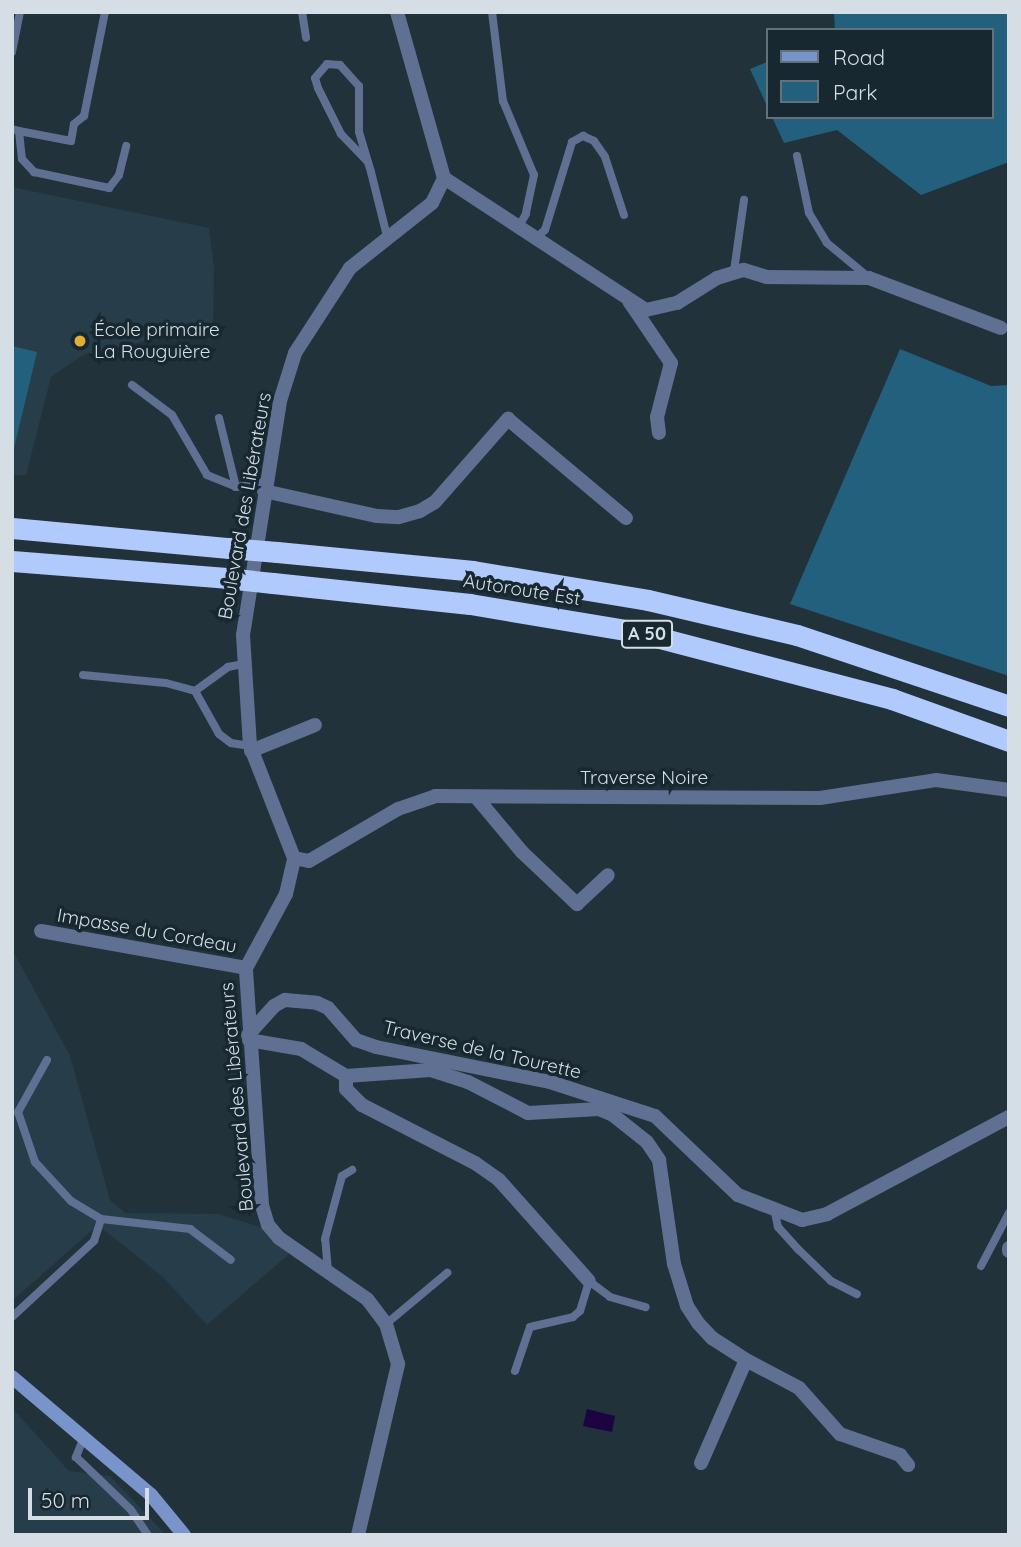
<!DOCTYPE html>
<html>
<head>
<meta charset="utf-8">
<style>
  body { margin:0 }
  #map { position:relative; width:1021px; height:1547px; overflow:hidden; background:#22323b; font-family:Quicksand,sans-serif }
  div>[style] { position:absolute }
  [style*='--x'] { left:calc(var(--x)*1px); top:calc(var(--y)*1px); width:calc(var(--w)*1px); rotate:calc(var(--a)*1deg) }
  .built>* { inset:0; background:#273d4a }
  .green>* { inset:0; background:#23607d }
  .water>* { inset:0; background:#1c0440 }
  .service>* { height:8px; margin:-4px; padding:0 4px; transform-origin:4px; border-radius:4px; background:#5f7093 }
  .minor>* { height:14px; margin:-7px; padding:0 7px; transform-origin:7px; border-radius:7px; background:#5f7093 }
  .tertiary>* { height:14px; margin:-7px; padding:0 7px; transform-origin:7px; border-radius:7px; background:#5f7093 }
  .secondary>* { height:14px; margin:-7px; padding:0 7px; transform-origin:7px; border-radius:7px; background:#7894cb }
  .motorway>* { height:21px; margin:-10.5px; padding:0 10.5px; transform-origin:10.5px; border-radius:10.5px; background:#b0cafd }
  .motorway-bridge>* { height:21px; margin:-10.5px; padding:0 10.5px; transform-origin:10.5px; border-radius:10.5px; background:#b0cafd }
  .dots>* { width:19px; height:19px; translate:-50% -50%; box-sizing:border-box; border:4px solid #182831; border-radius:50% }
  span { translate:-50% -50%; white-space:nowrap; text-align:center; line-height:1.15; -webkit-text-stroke:7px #182831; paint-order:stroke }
  .shield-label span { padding:2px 5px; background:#182831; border:2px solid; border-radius:5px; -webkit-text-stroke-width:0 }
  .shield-label { font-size:18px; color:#d4dee4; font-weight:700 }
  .poi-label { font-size:19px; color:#d4dee4 }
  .left { translate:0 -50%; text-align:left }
  .street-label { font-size:19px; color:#d4dee4 }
  .frame { position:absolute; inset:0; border:14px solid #d4dee4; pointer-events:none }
  .legend { position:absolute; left:766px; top:28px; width:228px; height:91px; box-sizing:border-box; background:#182831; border:2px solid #637179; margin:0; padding:9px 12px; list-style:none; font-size:21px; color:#d4dee4 }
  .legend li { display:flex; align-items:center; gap:14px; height:35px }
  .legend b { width:35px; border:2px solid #637179 }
  .scale { position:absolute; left:28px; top:1488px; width:121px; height:32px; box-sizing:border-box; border:4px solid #d4dee4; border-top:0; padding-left:9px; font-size:21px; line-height:24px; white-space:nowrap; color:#d4dee4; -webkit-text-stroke:5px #182831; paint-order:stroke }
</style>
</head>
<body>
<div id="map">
  <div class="built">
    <i style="clip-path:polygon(12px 187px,209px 228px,214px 268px,213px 326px,83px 355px,51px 377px,26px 475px,12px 475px)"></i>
    <i style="clip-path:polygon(12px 949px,70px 1056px,110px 1200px,125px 1213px,218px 1214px,263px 1228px,289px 1254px,207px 1325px,163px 1277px,98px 1225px,12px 1301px)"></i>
    <i style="clip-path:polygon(12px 1408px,69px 1471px,110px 1476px,166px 1535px,12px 1535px)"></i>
  </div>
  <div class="green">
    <i style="clip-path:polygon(834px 12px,1009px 12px,1009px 162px,921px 195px,837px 130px,784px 143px,772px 117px,991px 117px,991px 30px,835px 30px)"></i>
    <i style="clip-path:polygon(767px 62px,767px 106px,750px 69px)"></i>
    <i style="clip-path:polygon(12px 346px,37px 352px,14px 448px,12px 447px)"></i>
    <i style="clip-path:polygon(900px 349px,991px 386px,1009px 385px,1009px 676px,790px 604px)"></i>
  </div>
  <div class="water">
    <i style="clip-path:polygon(587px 1409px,615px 1416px,612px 1432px,583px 1426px)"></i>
  </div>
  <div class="service">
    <i style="--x:302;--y:12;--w:26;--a:81"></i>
    <i style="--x:492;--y:12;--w:90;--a:83"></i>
    <i style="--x:503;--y:101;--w:80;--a:67.3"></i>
    <i style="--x:534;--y:175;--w:40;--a:102"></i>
    <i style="--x:526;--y:214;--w:16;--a:120"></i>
    <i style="--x:12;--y:52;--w:41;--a:-78.7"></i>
    <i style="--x:12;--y:129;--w:7;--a:16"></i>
    <i style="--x:19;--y:131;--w:28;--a:84"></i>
    <i style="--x:22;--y:159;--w:18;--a:47"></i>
    <i style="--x:34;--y:172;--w:77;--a:12"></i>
    <i style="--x:109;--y:188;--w:16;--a:-52"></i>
    <i style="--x:119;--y:175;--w:30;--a:-76"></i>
    <i style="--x:19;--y:131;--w:53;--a:10.9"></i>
    <i style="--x:71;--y:141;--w:17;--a:-80"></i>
    <i style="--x:74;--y:124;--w:13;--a:-39"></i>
    <i style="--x:84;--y:116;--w:106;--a:-78.6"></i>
    <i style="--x:797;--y:156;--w:58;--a:78.1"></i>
    <i style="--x:809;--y:213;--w:35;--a:59"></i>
    <i style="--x:827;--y:243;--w:52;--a:39.5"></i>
    <i style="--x:368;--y:162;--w:39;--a:-134"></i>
    <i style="--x:341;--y:134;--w:51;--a:-116.6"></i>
    <i style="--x:318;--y:88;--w:10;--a:-107"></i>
    <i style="--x:315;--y:78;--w:18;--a:-49"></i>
    <i style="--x:327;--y:64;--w:13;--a:4"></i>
    <i style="--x:340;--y:65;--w:28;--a:48"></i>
    <i style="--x:359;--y:86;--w:46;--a:90"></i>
    <i style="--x:359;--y:132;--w:42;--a:73.3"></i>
    <i style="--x:371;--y:172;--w:66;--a:76"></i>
    <i style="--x:535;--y:239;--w:13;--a:-42"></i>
    <i style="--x:545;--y:230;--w:92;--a:-72.9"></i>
    <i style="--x:572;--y:142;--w:13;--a:-29"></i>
    <i style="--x:583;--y:136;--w:12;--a:24"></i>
    <i style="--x:594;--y:141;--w:19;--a:55"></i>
    <i style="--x:605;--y:157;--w:61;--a:71.9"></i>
    <i style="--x:734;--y:271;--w:72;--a:-82"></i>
    <i style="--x:132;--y:385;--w:50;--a:36.9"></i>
    <i style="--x:172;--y:415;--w:69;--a:59.7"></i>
    <i style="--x:207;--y:475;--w:31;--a:22"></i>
    <i style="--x:236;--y:487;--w:30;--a:-9"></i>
    <i style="--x:219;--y:418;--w:71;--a:76.2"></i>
    <i style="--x:83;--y:675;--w:83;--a:5.5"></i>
    <i style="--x:166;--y:683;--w:30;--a:15"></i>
    <i style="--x:195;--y:691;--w:49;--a:60.8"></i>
    <i style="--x:219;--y:734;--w:15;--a:37"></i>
    <i style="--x:231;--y:743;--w:19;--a:9"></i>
    <i style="--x:195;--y:691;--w:41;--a:-36"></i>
    <i style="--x:228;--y:667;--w:16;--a:-11"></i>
    <i style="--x:47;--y:1060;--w:60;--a:119.1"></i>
    <i style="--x:18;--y:1112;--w:53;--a:71.2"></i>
    <i style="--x:35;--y:1162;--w:53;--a:47.3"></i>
    <i style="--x:71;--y:1201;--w:35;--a:31"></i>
    <i style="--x:101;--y:1219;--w:90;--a:6.4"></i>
    <i style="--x:190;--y:1229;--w:51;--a:37.1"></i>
    <i style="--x:775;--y:1213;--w:14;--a:78"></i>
    <i style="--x:778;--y:1227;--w:31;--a:48"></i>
    <i style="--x:799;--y:1250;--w:45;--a:44.1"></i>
    <i style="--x:831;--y:1281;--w:29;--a:27"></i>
    <i style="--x:981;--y:1266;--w:60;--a:-62.2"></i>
    <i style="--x:328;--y:1271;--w:32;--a:-95"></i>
    <i style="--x:325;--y:1239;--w:65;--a:-74.9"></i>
    <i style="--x:342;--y:1176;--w:12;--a:-31"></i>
    <i style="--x:12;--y:1317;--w:112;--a:-42.8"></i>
    <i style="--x:94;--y:1241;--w:23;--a:-72"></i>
    <i style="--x:386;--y:1324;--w:80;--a:-39.9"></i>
    <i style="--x:515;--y:1371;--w:46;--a:-71.2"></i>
    <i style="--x:530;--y:1327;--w:44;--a:-13.1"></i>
    <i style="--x:573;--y:1317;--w:9;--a:-41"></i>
    <i style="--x:580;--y:1311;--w:31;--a:-73"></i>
    <i style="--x:589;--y:1281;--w:26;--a:37"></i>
    <i style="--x:610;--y:1297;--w:37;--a:16"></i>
    <i style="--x:84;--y:1437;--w:22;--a:112"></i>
    <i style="--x:76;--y:1457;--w:76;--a:43.9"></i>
    <i style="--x:131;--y:1510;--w:30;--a:56"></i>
  </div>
  <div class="minor">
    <i style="--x:444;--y:178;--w:241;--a:33.2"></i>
    <i style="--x:646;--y:310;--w:32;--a:-13"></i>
    <i style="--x:677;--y:303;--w:47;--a:-32"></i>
    <i style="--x:717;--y:278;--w:28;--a:-17"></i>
    <i style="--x:744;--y:270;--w:24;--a:17"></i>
    <i style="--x:767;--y:277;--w:102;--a:0.6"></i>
    <i style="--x:869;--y:278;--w:141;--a:20.7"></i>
    <i style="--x:629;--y:301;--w:75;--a:55.9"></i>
    <i style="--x:671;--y:363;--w:56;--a:104.5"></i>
    <i style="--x:657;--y:417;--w:16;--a:83"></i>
    <i style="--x:264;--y:491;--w:116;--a:12.5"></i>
    <i style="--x:377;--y:516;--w:22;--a:3"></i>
    <i style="--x:399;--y:517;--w:22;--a:-16"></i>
    <i style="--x:420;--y:511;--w:17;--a:-31"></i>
    <i style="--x:435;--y:502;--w:111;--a:-48.7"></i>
    <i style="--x:508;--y:419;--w:154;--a:40"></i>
    <i style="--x:251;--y:751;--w:69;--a:-22.1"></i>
    <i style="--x:476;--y:797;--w:72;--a:50.1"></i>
    <i style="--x:522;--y:852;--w:76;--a:43.4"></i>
    <i style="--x:577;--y:904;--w:42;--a:-43.1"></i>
    <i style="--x:294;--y:858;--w:15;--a:11"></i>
    <i style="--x:309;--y:861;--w:103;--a:-30.3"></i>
    <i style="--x:398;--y:809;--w:39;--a:-19"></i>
    <i style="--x:435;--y:796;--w:385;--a:0.3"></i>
    <i style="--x:820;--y:798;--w:117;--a:-8.8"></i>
    <i style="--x:936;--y:780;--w:74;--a:7.8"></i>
    <i style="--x:41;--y:931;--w:208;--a:10.2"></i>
    <i style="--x:248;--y:1035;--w:39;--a:-48"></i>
    <i style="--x:274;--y:1006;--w:13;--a:-29"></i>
    <i style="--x:285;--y:1000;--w:32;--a:5"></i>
    <i style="--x:317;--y:1003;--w:12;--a:24"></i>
    <i style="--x:328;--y:1008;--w:43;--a:48.8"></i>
    <i style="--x:356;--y:1040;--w:21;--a:19"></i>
    <i style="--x:376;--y:1047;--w:177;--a:11.4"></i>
    <i style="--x:550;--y:1082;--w:110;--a:17.9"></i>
    <i style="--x:655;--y:1116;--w:115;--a:43.6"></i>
    <i style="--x:738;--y:1195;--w:69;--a:21.3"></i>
    <i style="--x:802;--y:1220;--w:26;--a:-13"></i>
    <i style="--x:827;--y:1214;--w:206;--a:-28.1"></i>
    <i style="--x:249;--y:1040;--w:53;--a:9.8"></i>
    <i style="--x:301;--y:1049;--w:52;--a:31"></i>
    <i style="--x:346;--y:1076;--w:13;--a:90"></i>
    <i style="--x:346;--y:1089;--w:23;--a:45"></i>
    <i style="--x:362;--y:1105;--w:127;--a:27.2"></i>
    <i style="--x:475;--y:1163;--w:29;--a:35"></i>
    <i style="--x:499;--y:1180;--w:135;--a:48.3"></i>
    <i style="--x:346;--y:1076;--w:85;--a:-4"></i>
    <i style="--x:431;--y:1070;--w:39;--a:18"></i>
    <i style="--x:468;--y:1082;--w:68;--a:27.3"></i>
    <i style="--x:528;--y:1113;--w:71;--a:-3.2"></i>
    <i style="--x:599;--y:1109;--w:15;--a:23"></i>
    <i style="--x:613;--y:1115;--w:43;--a:38.5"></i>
    <i style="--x:647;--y:1142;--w:22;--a:56"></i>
    <i style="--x:659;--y:1160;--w:105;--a:81.8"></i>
    <i style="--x:674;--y:1264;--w:44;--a:72.8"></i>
    <i style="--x:687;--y:1306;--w:20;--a:57"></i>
    <i style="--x:698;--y:1323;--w:21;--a:47"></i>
    <i style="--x:712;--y:1338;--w:40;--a:32.9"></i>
    <i style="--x:746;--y:1360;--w:60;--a:27.8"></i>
    <i style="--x:799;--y:1388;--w:62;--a:48.3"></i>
    <i style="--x:840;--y:1434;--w:64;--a:19.3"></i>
    <i style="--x:900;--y:1455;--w:13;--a:51"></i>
    <i style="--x:1009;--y:1248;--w:3;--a:90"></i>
    <i style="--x:701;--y:1463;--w:112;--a:-66.4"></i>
  </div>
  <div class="tertiary">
    <i style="--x:358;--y:1535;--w:176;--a:-76.8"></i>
    <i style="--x:398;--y:1364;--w:42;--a:-106.7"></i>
    <i style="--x:386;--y:1324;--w:31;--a:-127"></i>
    <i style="--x:367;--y:1299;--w:107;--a:-145.3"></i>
    <i style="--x:279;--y:1238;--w:17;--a:-130"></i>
    <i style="--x:268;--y:1225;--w:21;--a:-107"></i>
    <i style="--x:262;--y:1205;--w:238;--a:-93.9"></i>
    <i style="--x:246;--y:968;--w:84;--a:-61.6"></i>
    <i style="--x:286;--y:894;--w:37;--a:-77"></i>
    <i style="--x:294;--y:858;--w:120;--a:-111.4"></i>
    <i style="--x:250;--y:746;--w:111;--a:-93.6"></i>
    <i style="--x:243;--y:635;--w:237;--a:-81"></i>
    <i style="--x:280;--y:401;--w:50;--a:-72.6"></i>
    <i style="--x:295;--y:353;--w:101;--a:-57.1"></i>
    <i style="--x:350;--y:268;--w:105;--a:-38.4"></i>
    <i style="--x:432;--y:203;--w:28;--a:-64"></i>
    <i style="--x:444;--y:178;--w:173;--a:-105.8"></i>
  </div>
  <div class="secondary">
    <i style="--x:12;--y:1377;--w:182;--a:40.3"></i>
    <i style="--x:151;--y:1495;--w:52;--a:50.5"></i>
  </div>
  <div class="motorway">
    <i style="--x:12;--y:528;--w:218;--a:5.3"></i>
    <i style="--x:277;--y:552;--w:197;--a:5.5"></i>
    <i style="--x:473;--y:571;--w:177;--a:9.4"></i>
    <i style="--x:648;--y:600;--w:153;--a:13.2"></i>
    <i style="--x:797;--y:635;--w:224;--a:18.5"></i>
    <i style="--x:12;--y:561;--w:215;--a:4.5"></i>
    <i style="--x:273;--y:583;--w:198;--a:6.1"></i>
    <i style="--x:470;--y:604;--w:169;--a:9.5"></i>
    <i style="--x:637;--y:632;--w:264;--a:14.7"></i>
    <i style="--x:892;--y:699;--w:124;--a:19.7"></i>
  </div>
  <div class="motorway-bridge">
    <i style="--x:229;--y:548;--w:48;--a:4.8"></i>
    <i style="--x:226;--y:578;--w:47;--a:6.1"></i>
  </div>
  <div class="dots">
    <i style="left:80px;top:341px;background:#e3ae35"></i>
  </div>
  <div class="shield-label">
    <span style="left:647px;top:634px">A 50</span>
  </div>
  <div class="poi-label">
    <span class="left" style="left:94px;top:341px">École primaire<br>La Rouguière</span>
  </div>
  <div class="street-label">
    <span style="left:245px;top:506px;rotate:-80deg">Boulevard des Libérateurs</span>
    <span style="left:522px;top:590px;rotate:9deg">Autoroute Est</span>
    <span style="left:644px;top:778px">Traverse Noire</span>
    <span style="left:147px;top:931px;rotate:10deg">Impasse du Cordeau</span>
    <span style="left:482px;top:1050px;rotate:13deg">Traverse de la Tourette</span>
    <span style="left:237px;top:1097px;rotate:-95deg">Boulevard des Libérateurs</span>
  </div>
  <div class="frame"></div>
  <ul class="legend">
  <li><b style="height:9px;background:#7894cb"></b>Road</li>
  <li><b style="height:19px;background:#23607d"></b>Park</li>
  </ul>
  <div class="scale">50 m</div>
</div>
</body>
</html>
